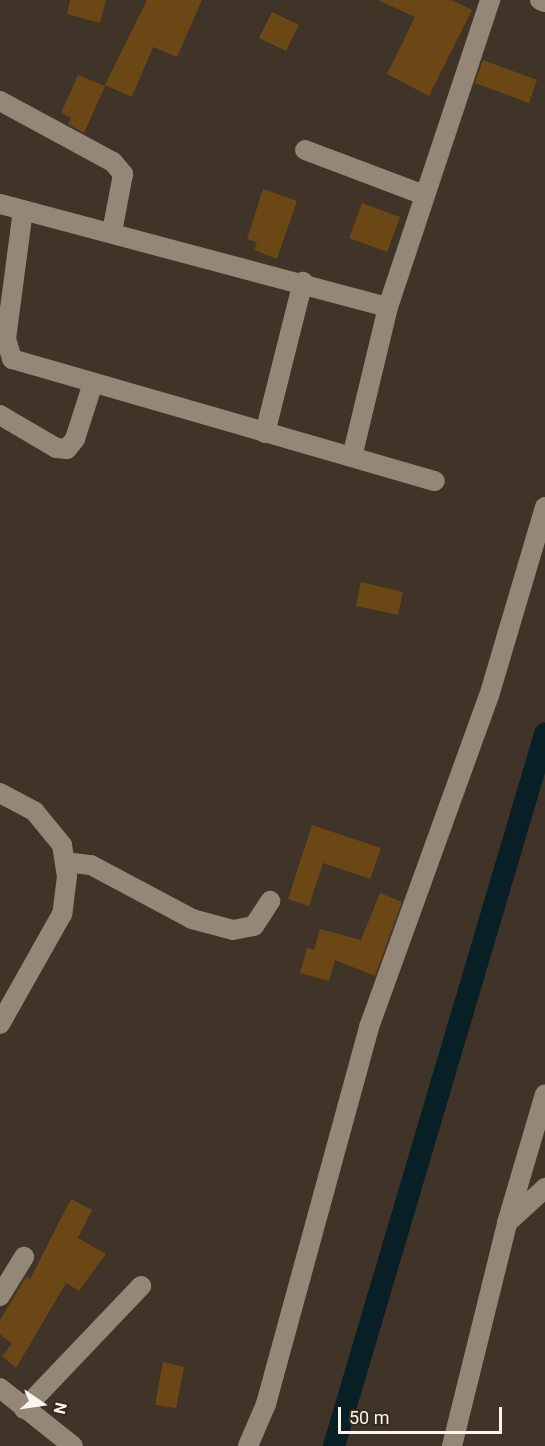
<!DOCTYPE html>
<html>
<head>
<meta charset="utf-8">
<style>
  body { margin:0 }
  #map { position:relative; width:545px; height:1446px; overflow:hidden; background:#3f3427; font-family:Roboto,sans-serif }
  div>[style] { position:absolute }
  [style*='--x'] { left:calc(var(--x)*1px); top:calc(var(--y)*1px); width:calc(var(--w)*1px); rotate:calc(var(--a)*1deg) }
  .canal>* { height:22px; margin:-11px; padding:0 11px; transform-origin:11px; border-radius:11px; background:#071f25 }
  .building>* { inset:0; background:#6b4715 }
  .street>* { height:20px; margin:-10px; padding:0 10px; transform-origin:10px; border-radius:10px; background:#948778 }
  span { translate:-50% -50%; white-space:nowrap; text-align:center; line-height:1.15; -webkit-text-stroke:6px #342a1d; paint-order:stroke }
  .north { position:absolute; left:12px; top:1374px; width:60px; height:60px; -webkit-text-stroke:4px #342a1d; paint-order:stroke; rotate:103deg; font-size:16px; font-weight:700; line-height:24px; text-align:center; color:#fbf4ec }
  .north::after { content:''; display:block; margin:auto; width:21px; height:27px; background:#fbf4ec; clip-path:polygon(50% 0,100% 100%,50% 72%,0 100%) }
  .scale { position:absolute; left:338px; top:1407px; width:164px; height:27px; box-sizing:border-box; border:3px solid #fbf4ec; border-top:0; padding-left:8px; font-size:18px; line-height:21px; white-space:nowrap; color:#fbf4ec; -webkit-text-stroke:4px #342a1d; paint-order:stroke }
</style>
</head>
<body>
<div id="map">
  <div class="canal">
    <i style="--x:334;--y:1446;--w:743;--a:-73.49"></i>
  </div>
  <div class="building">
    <i style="clip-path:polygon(70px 0,106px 0,100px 23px,67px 14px)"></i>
    <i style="clip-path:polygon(147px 0,202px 0,177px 57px,153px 47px,132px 97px,105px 85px)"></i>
    <i style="clip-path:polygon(378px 0,451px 0,472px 10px,429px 96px,387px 74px,415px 17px)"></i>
    <i style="clip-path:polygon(272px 12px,299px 25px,286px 51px,259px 38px)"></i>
    <i style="clip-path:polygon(483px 60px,537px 80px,529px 103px,475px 83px)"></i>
    <i style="clip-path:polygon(78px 75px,105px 86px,84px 133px,68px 124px,71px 118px,61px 113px)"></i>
    <i style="clip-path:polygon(263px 189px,297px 201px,277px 259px,254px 250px,257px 242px,247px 239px)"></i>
    <i style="clip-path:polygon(362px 203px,400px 217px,387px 252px,349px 238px)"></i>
    <i style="clip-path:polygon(361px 582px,403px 592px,398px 615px,356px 606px)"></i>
    <i style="clip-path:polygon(312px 825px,381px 848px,370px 879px,323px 863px,309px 906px,288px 899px)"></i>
    <i style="clip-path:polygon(380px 893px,402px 902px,375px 976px,335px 960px,329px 981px,300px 973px,307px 948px,314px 950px,320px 929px,361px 940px)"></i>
    <i style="clip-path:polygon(71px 1199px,92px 1210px,78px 1238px,106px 1254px,79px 1291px,66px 1283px,16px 1368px,2px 1356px,12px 1344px,0 1334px,0 1320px,26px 1277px,30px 1279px)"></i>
    <i style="clip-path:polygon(163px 1362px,184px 1367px,176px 1408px,155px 1405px)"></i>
  </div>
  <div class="street">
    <i style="--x:540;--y:0;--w:5;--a:22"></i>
    <i style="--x:0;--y:101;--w:128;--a:28.4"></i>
    <i style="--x:113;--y:162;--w:16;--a:50"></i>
    <i style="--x:123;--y:174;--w:59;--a:100.7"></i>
    <i style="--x:305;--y:150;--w:127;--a:20.7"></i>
    <i style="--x:0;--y:204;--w:401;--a:14.9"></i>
    <i style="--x:23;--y:210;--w:130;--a:97.5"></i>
    <i style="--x:6;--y:339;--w:21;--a:73"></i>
    <i style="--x:12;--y:359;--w:440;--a:16.1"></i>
    <i style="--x:0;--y:415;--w:65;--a:30.5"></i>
    <i style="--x:56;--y:448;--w:11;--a:5"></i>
    <i style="--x:67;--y:449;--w:13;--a:-51"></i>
    <i style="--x:75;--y:439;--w:59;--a:-72.2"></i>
    <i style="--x:265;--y:433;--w:156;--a:-75.9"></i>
    <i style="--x:352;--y:457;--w:154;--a:-76.5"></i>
    <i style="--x:388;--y:307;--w:324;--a:-71.6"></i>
    <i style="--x:0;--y:793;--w:40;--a:28"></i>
    <i style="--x:35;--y:812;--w:43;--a:50.7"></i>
    <i style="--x:62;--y:845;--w:31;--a:81"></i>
    <i style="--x:67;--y:876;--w:38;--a:97"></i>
    <i style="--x:62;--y:914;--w:126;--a:119.4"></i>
    <i style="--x:65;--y:862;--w:26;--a:7"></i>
    <i style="--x:91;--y:865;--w:115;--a:28.1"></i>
    <i style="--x:192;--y:919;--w:42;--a:15"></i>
    <i style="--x:233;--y:930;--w:21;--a:-11"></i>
    <i style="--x:254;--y:926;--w:30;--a:-57"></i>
    <i style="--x:507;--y:1223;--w:52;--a:-42.6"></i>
    <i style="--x:0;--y:1296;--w:46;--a:-58.4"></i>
    <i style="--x:0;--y:1388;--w:93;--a:38.5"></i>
    <i style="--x:24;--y:1409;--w:170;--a:-46.4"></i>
    <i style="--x:248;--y:1446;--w:46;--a:-66.8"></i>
    <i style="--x:266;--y:1404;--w:391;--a:-74.7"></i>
    <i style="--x:369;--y:1027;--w:352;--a:-70.1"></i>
    <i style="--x:489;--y:696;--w:197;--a:-73.5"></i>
    <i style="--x:452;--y:1446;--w:230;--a:-76.1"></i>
    <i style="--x:507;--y:1223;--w:134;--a:-73.6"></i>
  </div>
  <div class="north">N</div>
  <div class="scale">50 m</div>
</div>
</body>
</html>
